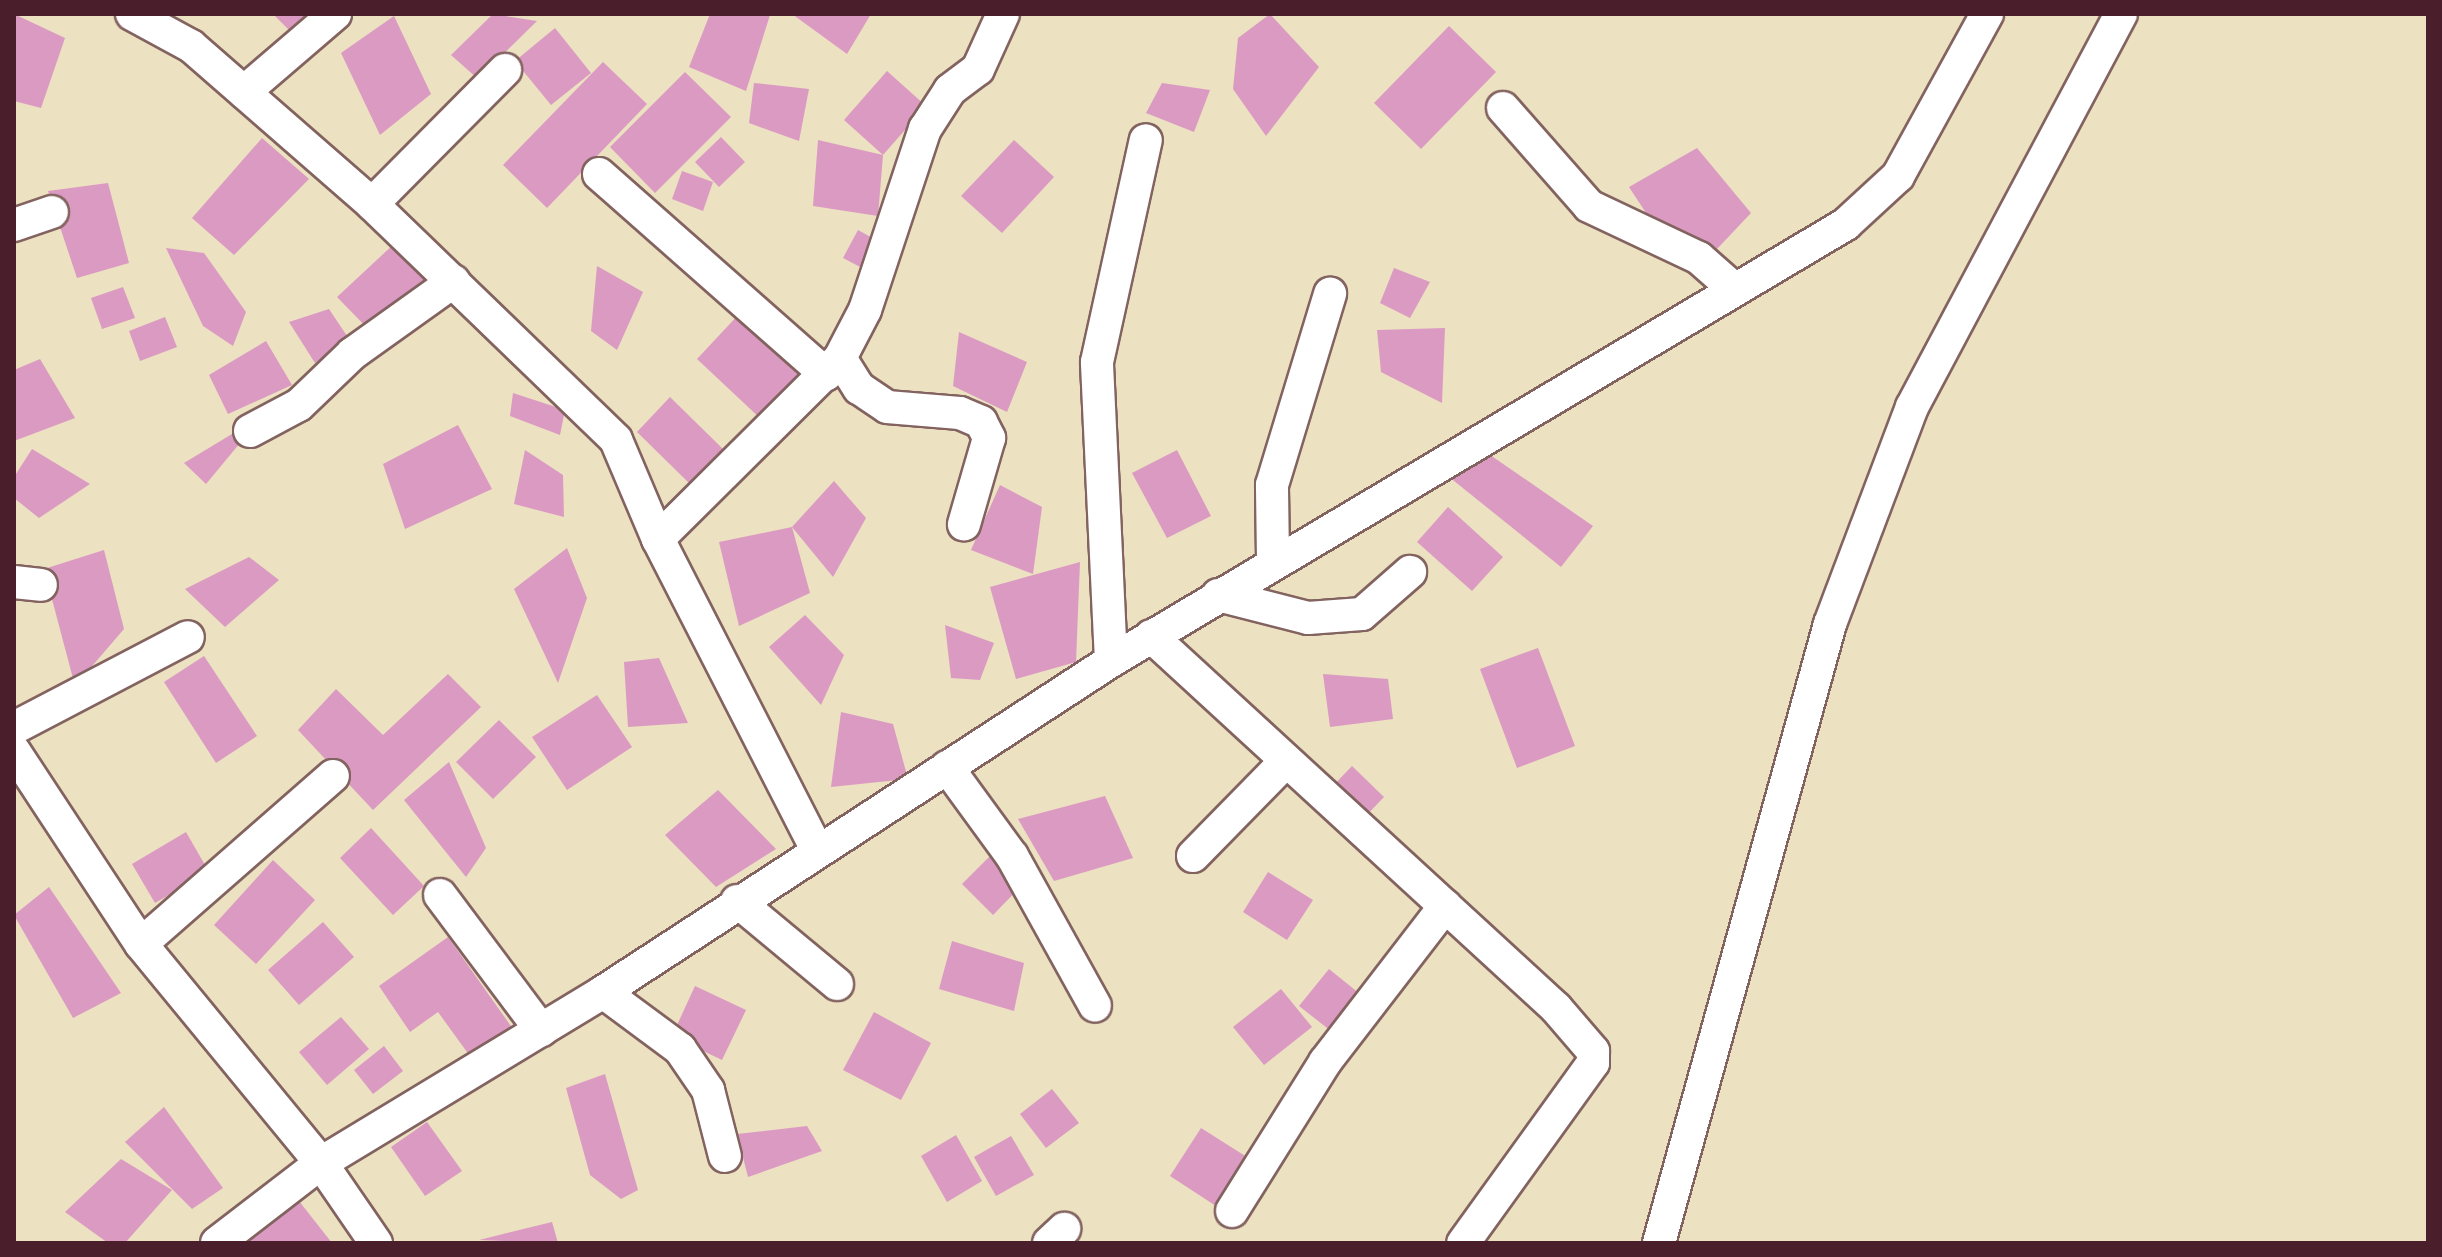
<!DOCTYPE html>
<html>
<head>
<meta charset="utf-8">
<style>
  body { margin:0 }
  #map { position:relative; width:2442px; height:1257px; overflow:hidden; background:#ece1c1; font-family:"Playpen Sans",sans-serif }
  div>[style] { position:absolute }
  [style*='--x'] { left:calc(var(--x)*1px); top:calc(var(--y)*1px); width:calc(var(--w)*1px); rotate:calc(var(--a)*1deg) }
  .building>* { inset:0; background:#db9ac2 }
  .roads { filter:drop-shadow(2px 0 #836360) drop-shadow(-2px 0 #836360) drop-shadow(0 2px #836360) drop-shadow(0 -2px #836360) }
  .minor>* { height:32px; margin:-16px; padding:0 16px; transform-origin:16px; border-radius:16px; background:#fff }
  span { translate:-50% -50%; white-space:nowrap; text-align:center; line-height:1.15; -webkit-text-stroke:8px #f7f3e8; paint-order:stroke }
  .frame { position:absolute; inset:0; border:16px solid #4a1f2b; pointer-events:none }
</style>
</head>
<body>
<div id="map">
  <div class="building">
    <i style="clip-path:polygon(14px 14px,65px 38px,41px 108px,14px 101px)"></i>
    <i style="clip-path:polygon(273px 14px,310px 14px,291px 32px)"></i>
    <i style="clip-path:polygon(493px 14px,537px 21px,478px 79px,451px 55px)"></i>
    <i style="clip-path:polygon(710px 14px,770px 15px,746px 91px,689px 67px)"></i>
    <i style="clip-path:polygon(792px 14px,871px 14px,847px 54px)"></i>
    <i style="clip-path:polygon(1270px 14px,1319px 67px,1266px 136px,1233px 89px,1238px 38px)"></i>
    <i style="clip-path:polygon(394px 16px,431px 94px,380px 135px,341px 53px)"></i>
    <i style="clip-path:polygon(1449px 26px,1496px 72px,1421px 149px,1374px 103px)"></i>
    <i style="clip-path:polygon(555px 28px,591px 73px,551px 105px,515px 61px)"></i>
    <i style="clip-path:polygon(603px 62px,647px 104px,547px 208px,503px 165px)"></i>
    <i style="clip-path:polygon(887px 71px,926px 106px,883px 155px,844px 120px)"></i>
    <i style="clip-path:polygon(685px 72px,731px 117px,655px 193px,610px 147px)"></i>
    <i style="clip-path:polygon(754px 83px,809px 89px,799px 141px,749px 123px)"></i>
    <i style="clip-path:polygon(1162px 83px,1210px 90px,1194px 132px,1146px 113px)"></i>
    <i style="clip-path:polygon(721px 137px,745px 162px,719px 187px,695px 162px)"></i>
    <i style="clip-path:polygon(262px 138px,309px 179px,234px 255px,192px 218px)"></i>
    <i style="clip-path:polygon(818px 140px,883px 155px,878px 216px,813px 206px)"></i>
    <i style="clip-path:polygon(1014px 140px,1054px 177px,1002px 233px,961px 196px)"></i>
    <i style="clip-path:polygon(1697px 148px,1751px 213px,1716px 250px,1648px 216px,1629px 187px)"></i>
    <i style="clip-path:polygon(682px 171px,713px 182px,703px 211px,672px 199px)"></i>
    <i style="clip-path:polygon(108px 183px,129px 263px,77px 278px,48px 191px)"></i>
    <i style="clip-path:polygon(858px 230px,878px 241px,864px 269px,843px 258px)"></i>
    <i style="clip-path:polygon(395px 243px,430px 279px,373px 334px,337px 297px)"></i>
    <i style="clip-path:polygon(166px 248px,204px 253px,246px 312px,233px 346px,203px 326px)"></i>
    <i style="clip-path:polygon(597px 266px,643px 292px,617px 350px,591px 331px)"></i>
    <i style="clip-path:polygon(1394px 268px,1430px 282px,1410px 318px,1380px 303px)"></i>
    <i style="clip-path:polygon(123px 287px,135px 318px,102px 329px,91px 298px)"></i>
    <i style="clip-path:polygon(329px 309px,349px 339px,315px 363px,289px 322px)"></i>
    <i style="clip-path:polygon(740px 313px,805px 374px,762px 420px,697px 359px)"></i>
    <i style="clip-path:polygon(165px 317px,177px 347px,140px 361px,129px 331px)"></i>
    <i style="clip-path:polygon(1445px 328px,1442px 403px,1381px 372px,1377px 330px)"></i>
    <i style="clip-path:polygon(959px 332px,1027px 362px,1007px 412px,953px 386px)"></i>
    <i style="clip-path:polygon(266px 341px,292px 385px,228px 414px,209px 375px)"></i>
    <i style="clip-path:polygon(40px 359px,75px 418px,14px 441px,14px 370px)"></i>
    <i style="clip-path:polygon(513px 393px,565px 410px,560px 435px,510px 416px)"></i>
    <i style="clip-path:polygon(670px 397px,723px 449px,689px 483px,637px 432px)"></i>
    <i style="clip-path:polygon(458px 425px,492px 489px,405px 529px,383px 464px)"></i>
    <i style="clip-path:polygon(250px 431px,206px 484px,184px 463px,232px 434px)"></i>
    <i style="clip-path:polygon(1480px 448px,1593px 526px,1561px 567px,1438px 468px)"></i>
    <i style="clip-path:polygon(32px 449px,90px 484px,39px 518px,14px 498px,14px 477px)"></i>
    <i style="clip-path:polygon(525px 450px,563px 475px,564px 517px,514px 504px)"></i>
    <i style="clip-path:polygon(1177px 450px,1211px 516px,1167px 538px,1132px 473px)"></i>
    <i style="clip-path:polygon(834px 481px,866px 518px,833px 577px,792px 527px)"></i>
    <i style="clip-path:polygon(1000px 485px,1042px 507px,1033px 574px,971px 550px)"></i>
    <i style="clip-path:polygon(1448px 507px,1503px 557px,1472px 591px,1417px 542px)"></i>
    <i style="clip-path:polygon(792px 527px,810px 593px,739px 626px,719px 542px)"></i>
    <i style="clip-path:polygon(567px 548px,587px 598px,558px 683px,514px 589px)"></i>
    <i style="clip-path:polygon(104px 550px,124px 629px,75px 686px,44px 569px)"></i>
    <i style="clip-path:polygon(249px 557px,279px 580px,225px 627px,185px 589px)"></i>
    <i style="clip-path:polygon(1080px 562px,1076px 662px,1016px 679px,990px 587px)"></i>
    <i style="clip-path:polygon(805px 615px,844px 655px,821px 705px,769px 647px)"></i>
    <i style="clip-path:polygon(945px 625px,994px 643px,980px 680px,951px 678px)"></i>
    <i style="clip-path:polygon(1538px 648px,1575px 746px,1517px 768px,1480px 669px)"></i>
    <i style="clip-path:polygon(204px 656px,257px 736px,216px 763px,164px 682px)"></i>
    <i style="clip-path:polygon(659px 658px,688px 723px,628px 727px,624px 662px)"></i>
    <i style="clip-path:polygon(448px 674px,481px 707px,373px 810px,298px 730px,336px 689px,383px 735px)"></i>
    <i style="clip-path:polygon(1323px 674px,1388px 679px,1393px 719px,1330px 727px)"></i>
    <i style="clip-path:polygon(597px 695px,632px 747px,567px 790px,532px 737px)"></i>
    <i style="clip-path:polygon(841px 712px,893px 724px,908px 779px,831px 787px)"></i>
    <i style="clip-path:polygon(499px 720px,536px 757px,493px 799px,456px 762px)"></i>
    <i style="clip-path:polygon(449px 762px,486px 848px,466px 877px,404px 800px)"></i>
    <i style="clip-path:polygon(1352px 766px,1384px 797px,1361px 821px,1329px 790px)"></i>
    <i style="clip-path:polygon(718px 790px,776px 849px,716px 887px,665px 835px)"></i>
    <i style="clip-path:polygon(1105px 796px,1133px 858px,1054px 881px,1018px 819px)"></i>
    <i style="clip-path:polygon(371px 828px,424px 886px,393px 915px,340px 858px)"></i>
    <i style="clip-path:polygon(186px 832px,209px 872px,155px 903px,132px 864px)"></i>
    <i style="clip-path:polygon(995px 851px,1022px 885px,993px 915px,962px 884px)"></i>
    <i style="clip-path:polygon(273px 860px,315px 900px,256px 964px,214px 925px)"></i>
    <i style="clip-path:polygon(1268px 872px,1313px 900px,1287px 940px,1243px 912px)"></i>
    <i style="clip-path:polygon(49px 887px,121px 993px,73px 1018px,14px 915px)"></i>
    <i style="clip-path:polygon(323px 922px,354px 957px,299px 1005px,268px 970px)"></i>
    <i style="clip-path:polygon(448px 937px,513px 1029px,472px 1059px,438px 1012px,410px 1032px,379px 986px)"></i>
    <i style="clip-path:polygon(952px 941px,1024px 963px,1014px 1011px,939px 989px)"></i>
    <i style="clip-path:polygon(1329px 969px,1365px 998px,1336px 1035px,1299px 1006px)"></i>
    <i style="clip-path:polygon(695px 986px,746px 1010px,722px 1060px,672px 1036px)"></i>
    <i style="clip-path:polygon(1281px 989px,1312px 1027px,1264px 1065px,1233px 1027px)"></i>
    <i style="clip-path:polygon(874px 1012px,931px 1043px,901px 1100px,843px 1070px)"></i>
    <i style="clip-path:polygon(341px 1017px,369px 1049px,327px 1085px,299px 1052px)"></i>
    <i style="clip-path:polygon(384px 1046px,403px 1071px,373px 1094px,354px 1070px)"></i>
    <i style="clip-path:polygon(605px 1074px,638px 1190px,621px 1199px,590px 1175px,566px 1088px)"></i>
    <i style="clip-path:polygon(1052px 1089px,1079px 1123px,1046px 1148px,1020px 1114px)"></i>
    <i style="clip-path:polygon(164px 1107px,223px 1188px,192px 1209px,125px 1142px)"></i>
    <i style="clip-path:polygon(427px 1122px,462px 1171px,425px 1196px,391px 1147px)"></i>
    <i style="clip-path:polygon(807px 1126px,822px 1151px,748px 1177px,737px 1134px)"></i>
    <i style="clip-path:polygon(1201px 1128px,1250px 1159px,1219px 1208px,1170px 1176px)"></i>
    <i style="clip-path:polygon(956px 1135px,982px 1181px,947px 1202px,921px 1156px)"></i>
    <i style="clip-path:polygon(1011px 1136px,1034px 1175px,996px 1196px,974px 1157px)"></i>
    <i style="clip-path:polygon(121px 1159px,172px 1190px,125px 1243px,108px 1243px,65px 1212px)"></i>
    <i style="clip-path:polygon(299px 1201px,332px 1243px,253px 1243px,250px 1239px)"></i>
    <i style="clip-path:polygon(552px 1222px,558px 1243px,479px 1240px)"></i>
  </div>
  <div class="roads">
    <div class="minor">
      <i style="--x:132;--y:14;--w:67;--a:28.5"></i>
      <i style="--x:191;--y:46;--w:240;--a:41.1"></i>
      <i style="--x:372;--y:204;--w:339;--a:44"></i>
      <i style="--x:616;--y:440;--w:108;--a:67"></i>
      <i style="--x:658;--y:539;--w:347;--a:62.9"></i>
      <i style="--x:244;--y:92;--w:120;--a:-40.6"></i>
      <i style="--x:1503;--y:108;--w:130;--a:48.7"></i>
      <i style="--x:1589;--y:206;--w:122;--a:25.3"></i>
      <i style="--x:1699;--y:258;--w:45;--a:41.4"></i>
      <i style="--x:599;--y:174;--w:303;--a:41.4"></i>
      <i style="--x:372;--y:204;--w:189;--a:-45.2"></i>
      <i style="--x:14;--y:225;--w:40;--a:-18.9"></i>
      <i style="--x:840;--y:358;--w:36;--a:58"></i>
      <i style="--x:859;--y:388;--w:34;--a:34"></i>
      <i style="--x:887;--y:407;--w:73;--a:4.7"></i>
      <i style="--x:960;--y:413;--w:23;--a:23"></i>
      <i style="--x:981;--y:422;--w:18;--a:63"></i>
      <i style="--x:989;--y:438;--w:90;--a:106.2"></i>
      <i style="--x:250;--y:431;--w:55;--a:-28"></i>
      <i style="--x:299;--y:405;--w:74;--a:-43.9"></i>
      <i style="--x:352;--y:354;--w:125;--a:-35.6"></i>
      <i style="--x:658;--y:539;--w:257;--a:-44.8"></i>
      <i style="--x:840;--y:358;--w:54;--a:-62.5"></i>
      <i style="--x:865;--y:310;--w:191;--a:-71.7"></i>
      <i style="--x:925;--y:129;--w:46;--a:-57.3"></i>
      <i style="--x:950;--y:90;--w:35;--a:-37"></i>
      <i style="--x:978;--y:69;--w:60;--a:-65.6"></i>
      <i style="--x:1273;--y:560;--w:75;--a:-90.8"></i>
      <i style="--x:1272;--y:485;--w:200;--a:-73.1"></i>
      <i style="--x:14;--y:582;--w:27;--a:6"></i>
      <i style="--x:1218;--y:595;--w:93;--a:14.3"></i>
      <i style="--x:1308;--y:618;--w:54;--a:-4.2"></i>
      <i style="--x:1362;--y:614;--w:64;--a:-41.2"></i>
      <i style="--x:1151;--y:636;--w:550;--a:42.57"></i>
      <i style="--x:1556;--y:1008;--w:57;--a:49.3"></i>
      <i style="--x:1593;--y:1051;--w:12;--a:90"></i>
      <i style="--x:1593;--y:1063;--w:222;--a:125.8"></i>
      <i style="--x:1111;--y:661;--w:299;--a:-92.7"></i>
      <i style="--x:1097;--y:362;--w:227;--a:-77.6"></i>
      <i style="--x:14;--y:728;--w:196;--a:-27.6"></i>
      <i style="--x:14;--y:751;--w:231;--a:56.7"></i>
      <i style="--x:141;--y:944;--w:283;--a:50.6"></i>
      <i style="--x:321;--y:1163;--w:97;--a:55.5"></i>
      <i style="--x:947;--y:767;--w:110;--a:53.9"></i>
      <i style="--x:1012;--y:856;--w:171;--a:61"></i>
      <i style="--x:1193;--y:856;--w:133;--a:-45.6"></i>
      <i style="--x:440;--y:895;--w:169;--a:53.2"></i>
      <i style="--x:737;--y:901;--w:130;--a:39.7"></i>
      <i style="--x:141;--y:944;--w:255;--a:-41.2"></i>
      <i style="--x:603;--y:992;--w:96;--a:36.5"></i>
      <i style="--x:680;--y:1049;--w:50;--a:55.7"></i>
      <i style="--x:708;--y:1090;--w:68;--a:75.6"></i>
      <i style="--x:1232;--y:1211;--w:176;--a:-58"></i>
      <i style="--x:1325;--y:1062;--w:197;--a:-52.4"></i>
      <i style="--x:217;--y:1243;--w:131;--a:-37.6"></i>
      <i style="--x:321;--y:1163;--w:330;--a:-31.2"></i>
      <i style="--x:603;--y:992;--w:606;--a:-33.09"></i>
      <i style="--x:1111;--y:661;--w:855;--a:-30.73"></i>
      <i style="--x:1846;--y:224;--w:71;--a:-42.7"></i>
      <i style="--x:1898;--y:176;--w:185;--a:-61.2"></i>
      <i style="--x:1049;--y:1243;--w:21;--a:-43"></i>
      <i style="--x:1659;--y:1243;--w:642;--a:-74.56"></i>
      <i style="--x:1830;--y:624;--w:232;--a:-69.3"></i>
      <i style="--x:1912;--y:407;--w:445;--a:-62"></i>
    </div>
  </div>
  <div class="frame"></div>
</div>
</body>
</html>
